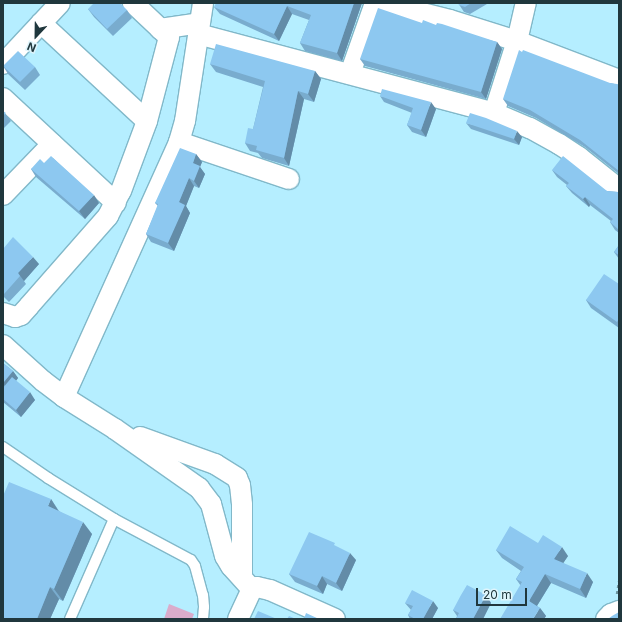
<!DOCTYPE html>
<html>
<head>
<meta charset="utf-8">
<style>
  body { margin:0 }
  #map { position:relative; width:622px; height:622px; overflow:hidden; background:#b5eeff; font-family:Inter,sans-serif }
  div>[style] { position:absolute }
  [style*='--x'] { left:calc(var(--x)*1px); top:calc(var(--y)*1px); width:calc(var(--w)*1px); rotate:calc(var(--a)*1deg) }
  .green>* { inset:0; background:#daaccb }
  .path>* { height:2.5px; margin-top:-1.25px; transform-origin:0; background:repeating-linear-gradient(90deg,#6d96a1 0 3px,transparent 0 6px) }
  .roads { filter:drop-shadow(1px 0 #81b8c9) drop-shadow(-1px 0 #81b8c9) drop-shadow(0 1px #81b8c9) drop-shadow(0 -1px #81b8c9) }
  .lane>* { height:10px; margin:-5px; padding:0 5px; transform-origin:5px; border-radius:5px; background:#fff }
  .street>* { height:20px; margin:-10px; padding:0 10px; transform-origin:10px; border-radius:10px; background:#fff }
  .wall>* { inset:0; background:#79acce }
  .shaded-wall>* { inset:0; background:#638ca8 }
  .building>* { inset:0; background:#8dc8f0 }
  span { translate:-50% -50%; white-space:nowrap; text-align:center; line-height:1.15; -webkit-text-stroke:3.5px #dff5fc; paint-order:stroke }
  .frame { position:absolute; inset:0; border:4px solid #20373d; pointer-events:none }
  .north { position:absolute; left:16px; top:16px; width:40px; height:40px; -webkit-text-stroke:3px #dff5fc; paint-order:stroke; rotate:202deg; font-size:11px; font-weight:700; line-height:16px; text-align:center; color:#20373d }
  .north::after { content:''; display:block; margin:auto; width:14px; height:18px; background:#20373d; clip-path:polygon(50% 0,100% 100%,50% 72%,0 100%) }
  .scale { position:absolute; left:476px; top:588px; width:51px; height:18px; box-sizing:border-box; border:2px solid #20373d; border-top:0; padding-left:5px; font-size:12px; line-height:14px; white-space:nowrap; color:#20373d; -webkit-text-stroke:3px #dff5fc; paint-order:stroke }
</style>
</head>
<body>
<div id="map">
  <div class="green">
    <i style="clip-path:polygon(169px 604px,194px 614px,192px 619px,164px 619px)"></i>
  </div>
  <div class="path">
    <i style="--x:617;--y:594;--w:13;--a:-81"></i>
  </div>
  <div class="roads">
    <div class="lane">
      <i style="--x:3;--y:447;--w:55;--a:34.6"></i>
      <i style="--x:48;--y:478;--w:78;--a:31.8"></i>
      <i style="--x:70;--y:619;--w:109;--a:-66.3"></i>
      <i style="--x:114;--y:519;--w:87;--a:28"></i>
      <i style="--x:191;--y:560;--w:7;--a:56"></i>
      <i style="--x:195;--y:566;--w:30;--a:75"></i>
      <i style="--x:203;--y:595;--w:12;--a:85"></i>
      <i style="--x:204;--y:607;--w:12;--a:95"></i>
    </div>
    <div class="street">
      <i style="--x:382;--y:3;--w:70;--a:14"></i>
      <i style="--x:450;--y:20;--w:70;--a:17.4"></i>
      <i style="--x:517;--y:41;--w:109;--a:20.9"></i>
      <i style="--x:41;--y:23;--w:144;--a:42.8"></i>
      <i style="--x:160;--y:29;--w:40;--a:-8.5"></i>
      <i style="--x:198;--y:34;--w:306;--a:14.9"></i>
      <i style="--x:494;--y:113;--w:39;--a:23"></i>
      <i style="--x:530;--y:128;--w:33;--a:29"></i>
      <i style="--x:559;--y:144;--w:24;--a:33"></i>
      <i style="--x:579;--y:157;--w:51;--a:38.7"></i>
      <i style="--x:3;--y:64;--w:83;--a:-46.9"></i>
      <i style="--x:350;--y:74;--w:75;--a:-70.6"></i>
      <i style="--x:3;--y:98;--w:154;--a:42.9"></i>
      <i style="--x:494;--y:113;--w:76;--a:-72.3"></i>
      <i style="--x:517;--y:41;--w:39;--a:-77"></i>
      <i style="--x:179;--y:142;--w:116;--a:18.6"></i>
      <i style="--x:3;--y:195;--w:71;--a:-46.1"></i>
      <i style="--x:3;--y:313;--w:13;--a:18"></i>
      <i style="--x:15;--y:317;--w:6;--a:-18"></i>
      <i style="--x:21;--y:315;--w:12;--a:-48"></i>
      <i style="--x:29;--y:306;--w:120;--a:-48.7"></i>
      <i style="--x:108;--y:216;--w:28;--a:-63"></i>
      <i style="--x:121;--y:191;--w:75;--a:-69.6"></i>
      <i style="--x:147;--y:121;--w:87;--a:-75.3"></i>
      <i style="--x:169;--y:37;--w:50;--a:-136.6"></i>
      <i style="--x:3;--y:345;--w:54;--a:42"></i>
      <i style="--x:43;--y:381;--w:26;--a:37"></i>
      <i style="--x:64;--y:397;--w:60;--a:32.1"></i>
      <i style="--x:115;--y:429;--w:103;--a:35.1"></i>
      <i style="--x:199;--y:488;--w:20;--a:53"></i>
      <i style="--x:211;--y:504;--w:54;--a:74.9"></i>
      <i style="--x:225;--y:556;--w:12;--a:59"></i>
      <i style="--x:231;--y:566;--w:31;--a:48"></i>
      <i style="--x:64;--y:397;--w:280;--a:-65.7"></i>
      <i style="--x:179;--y:142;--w:22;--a:-74"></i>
      <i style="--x:185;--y:121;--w:119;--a:-81.3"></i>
      <i style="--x:140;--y:437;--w:80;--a:19.8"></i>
      <i style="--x:215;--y:464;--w:26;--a:32"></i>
      <i style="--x:237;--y:478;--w:8;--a:67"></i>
      <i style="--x:240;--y:485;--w:20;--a:84"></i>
      <i style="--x:242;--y:505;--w:71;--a:90"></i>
      <i style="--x:238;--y:619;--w:33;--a:-65"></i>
      <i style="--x:252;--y:589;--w:5;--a:-22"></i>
      <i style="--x:257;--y:587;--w:13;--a:13"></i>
      <i style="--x:270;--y:590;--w:71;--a:24"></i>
      <i style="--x:606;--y:619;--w:7;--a:-45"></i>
      <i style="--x:611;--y:614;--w:9;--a:-21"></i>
    </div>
  </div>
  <div class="wall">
    <i style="clip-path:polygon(362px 3px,342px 61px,305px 51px,300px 43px,309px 20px,292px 14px,279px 41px,220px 14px,214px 7px)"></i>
    <i style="clip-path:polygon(458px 3px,486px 3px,487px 4px,470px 14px,464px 12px)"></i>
    <i style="clip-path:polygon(88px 9px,127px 10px,132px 18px,113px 36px,94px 17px)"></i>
    <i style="clip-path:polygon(422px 23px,497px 42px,502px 49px,486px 99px,365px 66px,360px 59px)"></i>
    <i style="clip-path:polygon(210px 64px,315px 71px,321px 79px,314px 102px,304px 99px,289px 166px,262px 158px,258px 153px,250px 151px,245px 143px,253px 129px,263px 87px,216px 72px)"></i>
    <i style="clip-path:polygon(3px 66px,35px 67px,40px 75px,25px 90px,8px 74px)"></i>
    <i style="clip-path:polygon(610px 83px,619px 85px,619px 174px,585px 147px,536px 118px,508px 106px,503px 99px)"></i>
    <i style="clip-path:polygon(380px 96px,436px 109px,426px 137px,412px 132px,407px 125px,412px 113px,384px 102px)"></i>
    <i style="clip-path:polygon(3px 111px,11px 121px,3px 129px)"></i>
    <i style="clip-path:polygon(466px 123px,522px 137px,519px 145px,471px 129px)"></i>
    <i style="clip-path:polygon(196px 154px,202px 162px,200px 167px,205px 174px,199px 188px,194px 186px,186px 206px,190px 213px,174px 251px,151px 242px,146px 234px,158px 206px,155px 203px)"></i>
    <i style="clip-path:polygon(44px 163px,99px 203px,85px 219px,36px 177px,31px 169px)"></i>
    <i style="clip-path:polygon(552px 170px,607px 191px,618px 192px,619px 191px,619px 233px,615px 230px,610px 222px,611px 221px,590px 205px,589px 207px,572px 193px,566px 186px,567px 185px,557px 177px)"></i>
    <i style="clip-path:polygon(619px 245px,619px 259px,614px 252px)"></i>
    <i style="clip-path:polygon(3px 249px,39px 264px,24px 281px,26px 284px,9px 302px,3px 296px)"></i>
    <i style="clip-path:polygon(619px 284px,619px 328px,591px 308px,586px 300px)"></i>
    <i style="clip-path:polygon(3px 363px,13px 371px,18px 378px,16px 381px,35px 400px,21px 417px,3px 402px,3px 388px,4px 387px,3px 387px)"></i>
    <i style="clip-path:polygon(51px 499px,59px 511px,92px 534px,63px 601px,59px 599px,50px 619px,3px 619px)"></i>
    <i style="clip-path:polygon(538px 543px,568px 556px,563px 563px,593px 582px,586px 598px,551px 583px,537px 606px,540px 608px,546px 616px,544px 619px,516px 579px,521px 571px,502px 558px,496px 550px)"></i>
    <i style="clip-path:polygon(337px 547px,356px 560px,342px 591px,327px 584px,323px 594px,295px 582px,289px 574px)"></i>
    <i style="clip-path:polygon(486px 595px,491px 603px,483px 619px,456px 619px,457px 616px,453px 610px)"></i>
    <i style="clip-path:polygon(405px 603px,438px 608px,432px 619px,410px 619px,408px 615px,411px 610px)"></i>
  </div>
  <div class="shaded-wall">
    <i style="clip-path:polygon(354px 3px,362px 3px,342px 61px,337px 53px)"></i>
    <i style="clip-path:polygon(287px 6px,292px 14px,279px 41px,274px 34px)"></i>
    <i style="clip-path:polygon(497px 42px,502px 49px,486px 99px,481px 92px)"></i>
    <i style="clip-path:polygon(315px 71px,321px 79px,314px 102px,308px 94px)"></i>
    <i style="clip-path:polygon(298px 91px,304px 99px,289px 166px,284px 158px)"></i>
    <i style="clip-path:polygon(431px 102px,436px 109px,426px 137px,421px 130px)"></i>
    <i style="clip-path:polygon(517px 131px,522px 137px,519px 145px,514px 139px)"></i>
    <i style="clip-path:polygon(196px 154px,202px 162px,200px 167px,205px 174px,199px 188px,194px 181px,193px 163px)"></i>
    <i style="clip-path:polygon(189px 178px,194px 186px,186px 206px,190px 213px,174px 251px,168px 243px,179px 202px)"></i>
    <i style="clip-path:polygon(94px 195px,99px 203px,85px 219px,79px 211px)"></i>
    <i style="clip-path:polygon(585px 197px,590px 205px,589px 207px,583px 199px)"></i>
    <i style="clip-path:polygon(33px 257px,39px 264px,24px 281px,18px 273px)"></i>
    <i style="clip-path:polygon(13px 371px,18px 378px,8px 391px,3px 383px)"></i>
    <i style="clip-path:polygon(30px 392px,35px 400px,21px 417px,16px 410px)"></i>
    <i style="clip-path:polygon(51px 499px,59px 512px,48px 506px)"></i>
    <i style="clip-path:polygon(83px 522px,92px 534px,63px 601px,54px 589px)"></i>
    <i style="clip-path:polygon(562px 547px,568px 556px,560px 568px,554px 559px)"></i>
    <i style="clip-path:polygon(350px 553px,356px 560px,342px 591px,336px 583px)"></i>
    <i style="clip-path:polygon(587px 573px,593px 582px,586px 598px,580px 589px)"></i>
    <i style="clip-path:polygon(545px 574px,551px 583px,535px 609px,529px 601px)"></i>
    <i style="clip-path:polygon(322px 576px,327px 584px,323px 594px,317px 586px)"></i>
    <i style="clip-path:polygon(50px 587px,59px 599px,50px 619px,37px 619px)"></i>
    <i style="clip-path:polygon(486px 595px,491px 603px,483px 619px,473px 619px)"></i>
    <i style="clip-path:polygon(433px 601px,438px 608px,432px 619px,423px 619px)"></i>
    <i style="clip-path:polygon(540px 608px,546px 616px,544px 619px,533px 619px)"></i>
  </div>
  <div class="building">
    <i style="clip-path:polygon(94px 3px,120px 3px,127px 10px,107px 29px,88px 9px)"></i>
    <i style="clip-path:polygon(216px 3px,354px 3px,337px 53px,300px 43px,311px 15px,287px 6px,274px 34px,214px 7px)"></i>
    <i style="clip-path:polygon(458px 3px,471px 3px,465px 7px,459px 5px)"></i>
    <i style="clip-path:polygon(378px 8px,422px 23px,423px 20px,436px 25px,437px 23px,442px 24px,497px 42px,481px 92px,360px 59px)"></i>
    <i style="clip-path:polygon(216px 44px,315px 71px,308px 94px,298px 91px,284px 158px,256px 150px,257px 146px,245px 143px,248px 128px,253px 129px,265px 81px,210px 64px)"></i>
    <i style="clip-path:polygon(519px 50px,522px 52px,523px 50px,610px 83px,617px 84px,619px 85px,619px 171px,580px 140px,530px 110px,503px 99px)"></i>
    <i style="clip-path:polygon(18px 51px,35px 67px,20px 82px,3px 66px)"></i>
    <i style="clip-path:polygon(382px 89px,431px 102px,421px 130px,407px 125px,413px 108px,380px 96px)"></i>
    <i style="clip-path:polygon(3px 111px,6px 113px,3px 116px)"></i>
    <i style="clip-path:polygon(470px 113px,486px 118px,517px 131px,514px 139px,466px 123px)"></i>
    <i style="clip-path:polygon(180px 148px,196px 154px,193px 163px,200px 166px,194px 181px,189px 178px,179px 202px,185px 205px,168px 243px,146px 234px,158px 204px,155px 203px)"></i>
    <i style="clip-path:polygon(51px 156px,94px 195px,79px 211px,31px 169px,40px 159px,44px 163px)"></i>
    <i style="clip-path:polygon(563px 156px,607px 191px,618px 192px,619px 191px,619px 230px,610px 222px,613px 219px,585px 197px,583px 199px,566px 186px,569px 183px,552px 170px)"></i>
    <i style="clip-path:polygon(13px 237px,33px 257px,18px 273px,20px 276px,4px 294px,3px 293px,3px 249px)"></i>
    <i style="clip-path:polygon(619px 245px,619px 255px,614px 252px)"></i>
    <i style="clip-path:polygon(604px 274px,619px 284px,619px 319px,617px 322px,586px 300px)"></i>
    <i style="clip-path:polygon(3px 363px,13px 371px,3px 383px)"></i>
    <i style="clip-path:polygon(12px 377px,30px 392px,16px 410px,3px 399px,3px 388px)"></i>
    <i style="clip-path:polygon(9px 482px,51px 499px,48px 506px,83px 522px,54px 589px,50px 587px,37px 619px,3px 619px,3px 496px)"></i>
    <i style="clip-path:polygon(510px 526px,538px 543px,543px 535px,562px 547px,554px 559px,587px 573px,580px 589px,545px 574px,529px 601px,540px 608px,533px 619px,500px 619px,522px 582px,516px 579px,524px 567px,496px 550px)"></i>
    <i style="clip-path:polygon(309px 532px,335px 543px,334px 545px,350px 553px,336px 583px,322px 576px,317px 586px,289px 574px)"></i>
    <i style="clip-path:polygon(467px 585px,486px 595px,473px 619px,456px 619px,459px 613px,453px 610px,461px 595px)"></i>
    <i style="clip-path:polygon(412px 590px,433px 601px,423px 619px,415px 619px,408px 615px,413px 606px,405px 603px)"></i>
    <i style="clip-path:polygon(258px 611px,277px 619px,254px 619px)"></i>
    <i style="clip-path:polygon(619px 612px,619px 619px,608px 619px,612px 616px)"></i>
    <i style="clip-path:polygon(306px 613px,319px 619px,304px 619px)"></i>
    <i style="clip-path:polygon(289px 616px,296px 619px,287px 619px)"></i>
  </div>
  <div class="frame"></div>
  <div class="north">N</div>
  <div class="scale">20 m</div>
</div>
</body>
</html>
